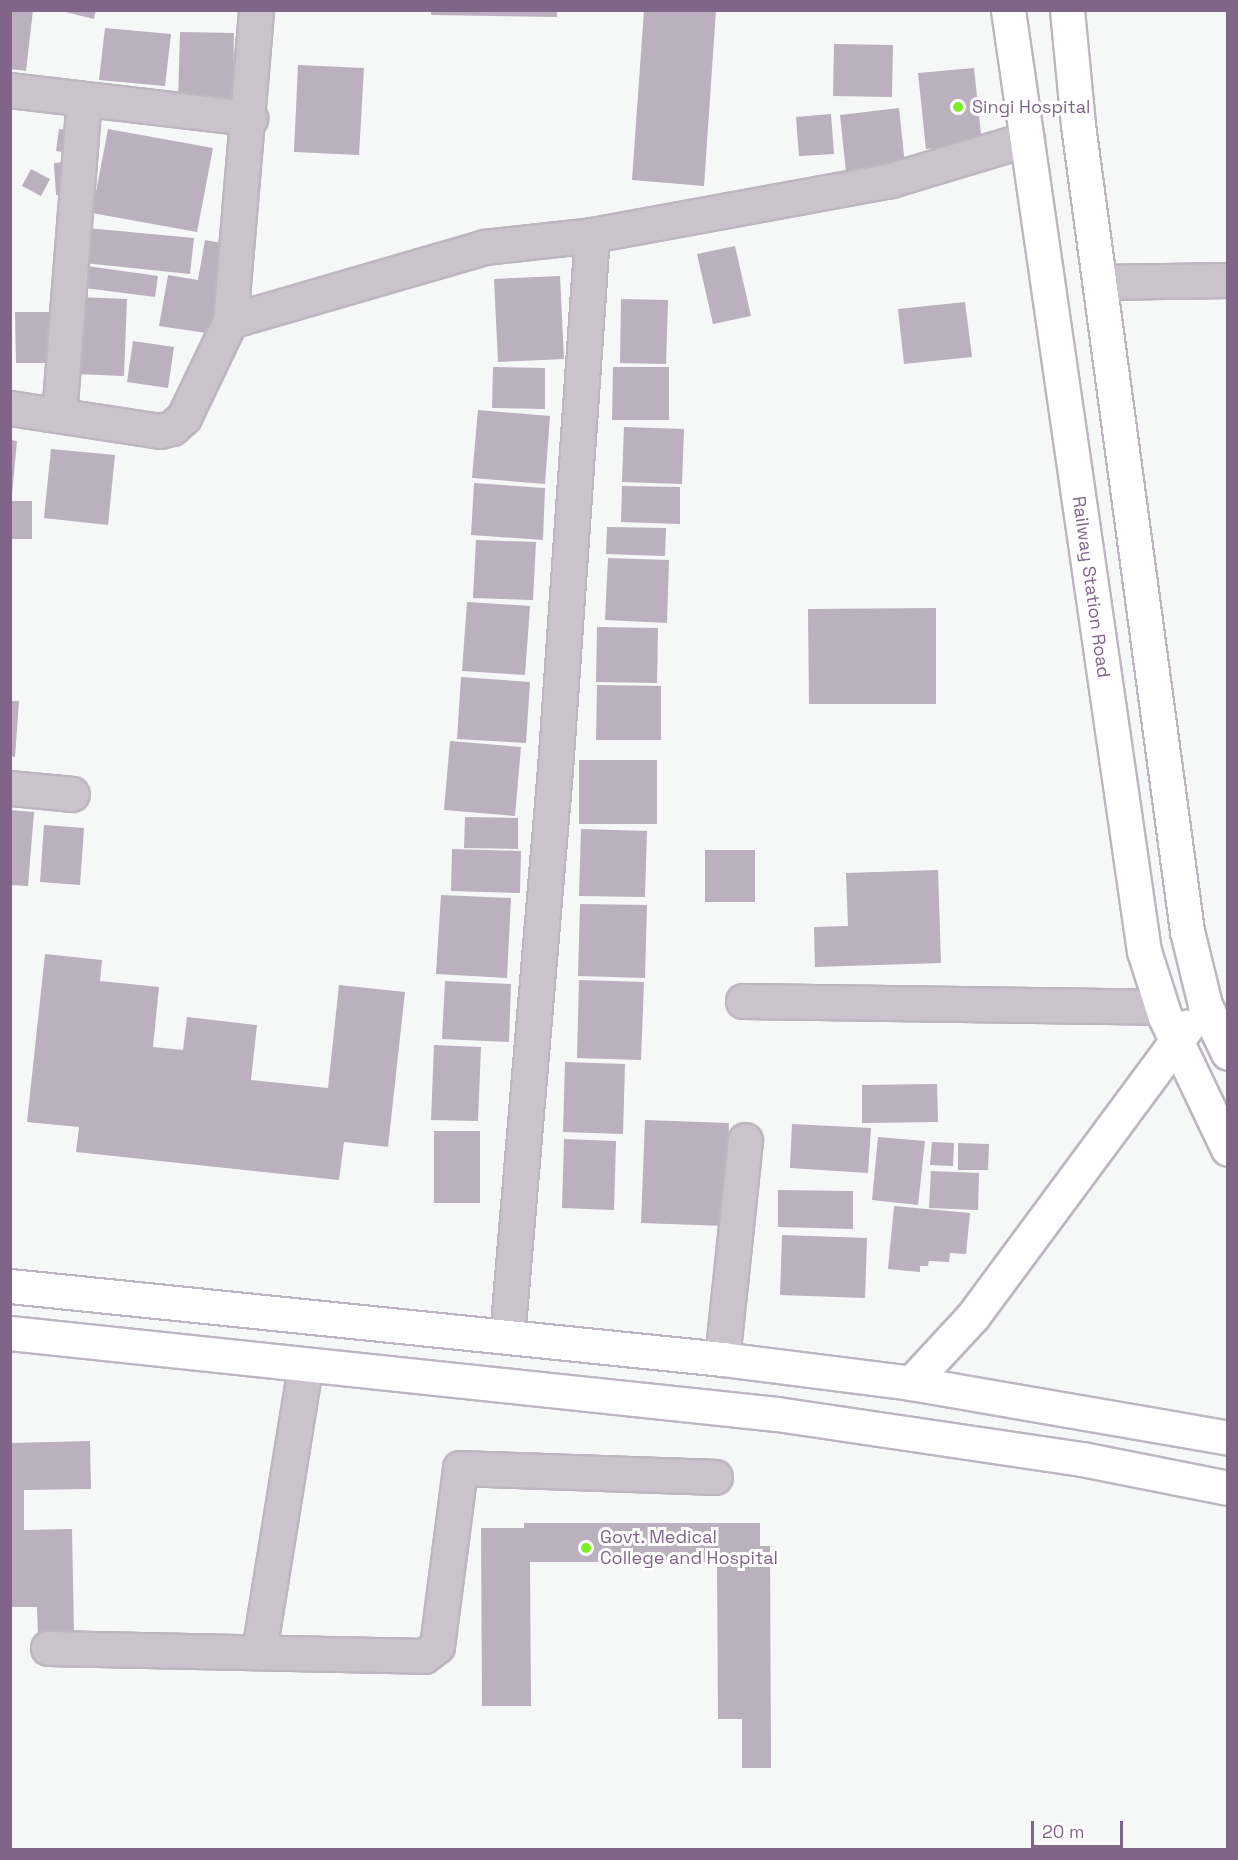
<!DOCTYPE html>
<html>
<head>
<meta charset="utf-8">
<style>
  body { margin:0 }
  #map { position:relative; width:1238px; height:1860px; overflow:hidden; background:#f5f8f6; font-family:"Space Grotesk",sans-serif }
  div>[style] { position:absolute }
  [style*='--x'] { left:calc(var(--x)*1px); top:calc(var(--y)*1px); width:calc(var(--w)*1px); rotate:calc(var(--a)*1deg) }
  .building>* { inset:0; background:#bab0be }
  .roads { filter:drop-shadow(2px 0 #bdb6c0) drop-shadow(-2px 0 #bdb6c0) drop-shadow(0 2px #bdb6c0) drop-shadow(0 -2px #bdb6c0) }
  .minor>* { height:33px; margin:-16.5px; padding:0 16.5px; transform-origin:16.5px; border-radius:16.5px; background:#cac3cc }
  .major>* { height:33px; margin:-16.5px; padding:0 16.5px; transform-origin:16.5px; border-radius:16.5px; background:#fff }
  .highway>* { height:33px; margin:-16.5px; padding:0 16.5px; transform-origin:16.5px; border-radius:16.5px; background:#fff }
  .dots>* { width:16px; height:16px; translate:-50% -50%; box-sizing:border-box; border:3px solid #fff; border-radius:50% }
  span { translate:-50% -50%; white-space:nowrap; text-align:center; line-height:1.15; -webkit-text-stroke:6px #fff; paint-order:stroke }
  .poi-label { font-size:18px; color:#806588 }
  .left { translate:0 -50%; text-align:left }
  .street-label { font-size:18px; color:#806588 }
  .frame { position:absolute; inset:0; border:12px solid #806588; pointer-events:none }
  .scale { position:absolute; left:1031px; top:1821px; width:92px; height:27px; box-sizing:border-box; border:3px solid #806588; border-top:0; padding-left:8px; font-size:18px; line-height:21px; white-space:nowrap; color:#806588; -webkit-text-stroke:4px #fff; paint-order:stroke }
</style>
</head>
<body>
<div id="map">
  <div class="building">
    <i style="clip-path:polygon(10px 10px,33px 10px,26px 71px,10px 69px)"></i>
    <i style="clip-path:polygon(57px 10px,96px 10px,94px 19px)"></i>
    <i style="clip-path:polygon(431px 10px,557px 10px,557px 17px,431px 15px)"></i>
    <i style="clip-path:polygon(644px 10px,716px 10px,704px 186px,632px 180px)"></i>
    <i style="clip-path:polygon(105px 28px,171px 34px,165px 86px,99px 80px)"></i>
    <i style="clip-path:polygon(180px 32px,234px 33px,233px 102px,178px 101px)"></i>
    <i style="clip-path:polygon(834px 44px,893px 45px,892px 97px,833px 96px)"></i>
    <i style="clip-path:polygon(298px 65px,364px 68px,359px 155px,294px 152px)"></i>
    <i style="clip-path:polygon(974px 68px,982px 144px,926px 149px,918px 73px)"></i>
    <i style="clip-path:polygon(899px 108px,905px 165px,846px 172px,840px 115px)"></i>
    <i style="clip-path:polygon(831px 114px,834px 154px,799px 156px,796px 117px)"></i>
    <i style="clip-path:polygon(59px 129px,80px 131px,78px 154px,56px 151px)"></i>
    <i style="clip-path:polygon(108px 129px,213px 148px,197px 232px,92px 213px)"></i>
    <i style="clip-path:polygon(72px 161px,75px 194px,56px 195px,54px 163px)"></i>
    <i style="clip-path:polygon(31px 169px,50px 179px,41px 196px,22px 186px)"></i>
    <i style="clip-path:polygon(87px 228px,194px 238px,190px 274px,84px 263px)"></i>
    <i style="clip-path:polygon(205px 240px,227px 244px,213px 334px,159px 326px,168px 275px,198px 280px)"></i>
    <i style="clip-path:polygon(735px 246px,751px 316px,713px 324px,697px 254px)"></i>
    <i style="clip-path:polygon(80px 265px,158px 276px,155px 297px,77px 287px)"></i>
    <i style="clip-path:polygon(560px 276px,564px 359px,498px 362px,494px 279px)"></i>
    <i style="clip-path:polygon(78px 297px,127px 299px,124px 376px,74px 374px)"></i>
    <i style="clip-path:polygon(621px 299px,668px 300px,666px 364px,620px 363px)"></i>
    <i style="clip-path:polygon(965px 302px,972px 357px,904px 364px,898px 309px)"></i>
    <i style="clip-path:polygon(15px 312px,60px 312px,61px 363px,16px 363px)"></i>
    <i style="clip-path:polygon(133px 341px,174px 347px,168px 388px,127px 382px)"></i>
    <i style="clip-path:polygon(493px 367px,545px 368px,545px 409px,492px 408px)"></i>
    <i style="clip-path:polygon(613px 367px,669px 367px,669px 420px,612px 420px)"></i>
    <i style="clip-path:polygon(478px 410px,550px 416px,545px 484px,472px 478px)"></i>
    <i style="clip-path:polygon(624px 427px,684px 429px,682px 484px,622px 482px)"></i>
    <i style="clip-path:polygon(10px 440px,17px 441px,12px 494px,10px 494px)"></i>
    <i style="clip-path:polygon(51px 449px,115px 455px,108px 525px,44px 518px)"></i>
    <i style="clip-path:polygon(474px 483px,545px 488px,543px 540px,471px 535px)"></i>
    <i style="clip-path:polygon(622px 486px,680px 487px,680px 524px,621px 522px)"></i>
    <i style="clip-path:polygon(10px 501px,32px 501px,32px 539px,10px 539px)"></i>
    <i style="clip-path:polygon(607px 527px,666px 528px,665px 556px,606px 554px)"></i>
    <i style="clip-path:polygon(476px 540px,536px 542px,533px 600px,473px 598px)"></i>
    <i style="clip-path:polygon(608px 558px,669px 560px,667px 623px,605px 620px)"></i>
    <i style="clip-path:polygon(467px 602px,530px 606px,525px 675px,462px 671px)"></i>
    <i style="clip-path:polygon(936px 608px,936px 704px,809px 704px,808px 609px)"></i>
    <i style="clip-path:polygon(597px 627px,658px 628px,657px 683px,596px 682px)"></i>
    <i style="clip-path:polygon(461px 677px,530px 682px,526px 743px,457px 739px)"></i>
    <i style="clip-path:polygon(597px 685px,661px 686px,661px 740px,596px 740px)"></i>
    <i style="clip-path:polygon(10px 701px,19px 701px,15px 757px,10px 756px)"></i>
    <i style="clip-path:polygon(450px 741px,521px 747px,515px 816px,444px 810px)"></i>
    <i style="clip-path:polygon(579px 760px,657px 760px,657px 824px,579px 824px)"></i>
    <i style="clip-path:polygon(10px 810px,34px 812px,28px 886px,10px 885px)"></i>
    <i style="clip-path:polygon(465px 817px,518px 818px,518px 849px,464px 848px)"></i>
    <i style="clip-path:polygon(44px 825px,84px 828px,80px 885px,40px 882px)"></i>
    <i style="clip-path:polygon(581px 829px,647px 831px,645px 897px,579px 896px)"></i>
    <i style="clip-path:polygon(452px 849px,521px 851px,520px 893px,451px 891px)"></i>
    <i style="clip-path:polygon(705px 850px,755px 850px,755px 902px,705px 902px)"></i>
    <i style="clip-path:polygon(938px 870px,941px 963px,815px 967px,814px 927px,848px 926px,846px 873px)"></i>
    <i style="clip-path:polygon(441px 895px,511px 898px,507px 978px,436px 974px)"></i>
    <i style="clip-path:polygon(580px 904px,647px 905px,645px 978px,578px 976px)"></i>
    <i style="clip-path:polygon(45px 954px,102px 960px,100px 981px,159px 987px,153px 1047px,183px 1050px,187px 1017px,257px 1025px,251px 1080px,328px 1088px,339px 985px,405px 992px,388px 1147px,344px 1142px,339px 1180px,76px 1152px,79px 1127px,27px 1122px)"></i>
    <i style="clip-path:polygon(579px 980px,644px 982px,641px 1060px,577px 1058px)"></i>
    <i style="clip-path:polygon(445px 981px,511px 984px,509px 1042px,442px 1039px)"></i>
    <i style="clip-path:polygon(434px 1045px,481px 1047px,478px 1121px,431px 1120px)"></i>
    <i style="clip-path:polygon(565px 1062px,625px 1064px,623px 1134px,563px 1132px)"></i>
    <i style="clip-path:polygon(937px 1084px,938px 1122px,862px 1123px,862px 1085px)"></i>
    <i style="clip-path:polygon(645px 1120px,729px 1123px,725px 1226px,641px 1223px)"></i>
    <i style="clip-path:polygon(792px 1124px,871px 1128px,868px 1173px,790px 1168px)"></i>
    <i style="clip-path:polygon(434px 1131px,480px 1131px,480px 1203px,434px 1203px)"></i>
    <i style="clip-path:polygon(878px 1137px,925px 1141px,918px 1205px,872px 1200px)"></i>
    <i style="clip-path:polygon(564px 1139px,616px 1141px,614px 1210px,562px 1208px)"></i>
    <i style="clip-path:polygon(932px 1142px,954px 1143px,953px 1166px,930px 1165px)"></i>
    <i style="clip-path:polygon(958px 1143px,989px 1144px,988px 1170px,958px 1170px)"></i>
    <i style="clip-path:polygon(931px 1171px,979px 1173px,978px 1210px,929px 1208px)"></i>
    <i style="clip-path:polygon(778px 1190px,853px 1191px,853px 1229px,778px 1227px)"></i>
    <i style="clip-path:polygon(894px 1206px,970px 1213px,966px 1254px,950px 1253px,949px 1262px,929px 1261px,928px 1266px,920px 1266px,920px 1272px,888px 1269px)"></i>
    <i style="clip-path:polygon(782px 1235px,867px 1238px,865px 1298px,780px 1295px)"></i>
    <i style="clip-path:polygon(90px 1441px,91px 1489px,24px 1490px,24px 1530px,72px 1529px,74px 1635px,38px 1635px,37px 1607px,10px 1607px,10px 1443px)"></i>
    <i style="clip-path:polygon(524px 1523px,760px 1523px,760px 1546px,770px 1546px,771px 1768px,742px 1768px,742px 1719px,718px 1719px,717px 1562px,530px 1562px,531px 1706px,482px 1706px,481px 1528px,524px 1528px)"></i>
  </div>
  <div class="roads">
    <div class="minor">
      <i style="--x:10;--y:90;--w:242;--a:6.7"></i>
      <i style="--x:1100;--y:282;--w:128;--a:-0.9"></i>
      <i style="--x:230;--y:321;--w:265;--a:-16.2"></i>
      <i style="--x:484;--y:247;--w:109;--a:-6.3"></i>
      <i style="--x:592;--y:235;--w:304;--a:-10.4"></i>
      <i style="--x:891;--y:180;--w:142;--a:-16.8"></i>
      <i style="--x:10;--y:408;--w:152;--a:8.7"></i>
      <i style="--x:160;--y:431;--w:12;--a:-14"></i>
      <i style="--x:172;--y:428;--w:16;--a:-43"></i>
      <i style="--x:184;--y:417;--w:106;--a:-64.4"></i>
      <i style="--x:230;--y:321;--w:312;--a:-85.2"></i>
      <i style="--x:59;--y:415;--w:317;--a:-85.5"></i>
      <i style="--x:10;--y:788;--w:62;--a:5.5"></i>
      <i style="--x:743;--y:1001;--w:418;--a:0.8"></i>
      <i style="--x:507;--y:1337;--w:570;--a:-85.17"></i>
      <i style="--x:555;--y:769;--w:535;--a:-86.04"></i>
      <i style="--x:722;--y:1359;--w:220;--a:-84"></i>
      <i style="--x:48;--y:1648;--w:376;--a:1.2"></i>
      <i style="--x:424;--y:1656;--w:16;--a:-38"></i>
      <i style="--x:437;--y:1646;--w:179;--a:-82.6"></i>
      <i style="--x:460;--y:1468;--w:255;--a:2"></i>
      <i style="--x:259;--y:1651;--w:288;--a:-80.8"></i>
    </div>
    <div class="major">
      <i style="--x:10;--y:1286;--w:716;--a:5.85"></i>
      <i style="--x:722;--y:1359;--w:191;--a:7.2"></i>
      <i style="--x:911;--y:1383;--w:322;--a:9.8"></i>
      <i style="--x:10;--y:1333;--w:771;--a:6.03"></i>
      <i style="--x:777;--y:1414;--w:308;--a:8.4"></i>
      <i style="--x:1082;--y:1459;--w:149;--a:11.2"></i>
    </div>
    <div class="highway">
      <i style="--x:1008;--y:10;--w:951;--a:81.78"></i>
      <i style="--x:1144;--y:951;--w:69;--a:72.3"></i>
      <i style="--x:1165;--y:1017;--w:146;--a:64.5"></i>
      <i style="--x:1067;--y:10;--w:116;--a:84.5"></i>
      <i style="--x:1078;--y:125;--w:813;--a:82.3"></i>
      <i style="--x:1187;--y:931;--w:76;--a:76.3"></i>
      <i style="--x:1205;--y:1005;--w:53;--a:64.4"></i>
      <i style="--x:911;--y:1383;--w:91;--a:-47.2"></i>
      <i style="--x:973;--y:1316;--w:360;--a:-53.5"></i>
    </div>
  </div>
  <div class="dots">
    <i style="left:958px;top:107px;background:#78ef1f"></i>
    <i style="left:586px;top:1548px;background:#78ef1f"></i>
  </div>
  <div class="poi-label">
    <span class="left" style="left:972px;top:107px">Singi Hospital</span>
    <span class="left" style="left:600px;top:1548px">Govt. Medical<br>College and Hospital</span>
  </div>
  <div class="street-label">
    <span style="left:1091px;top:587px;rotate:82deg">Railway Station Road</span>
  </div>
  <div class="frame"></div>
  <div class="scale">20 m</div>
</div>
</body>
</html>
